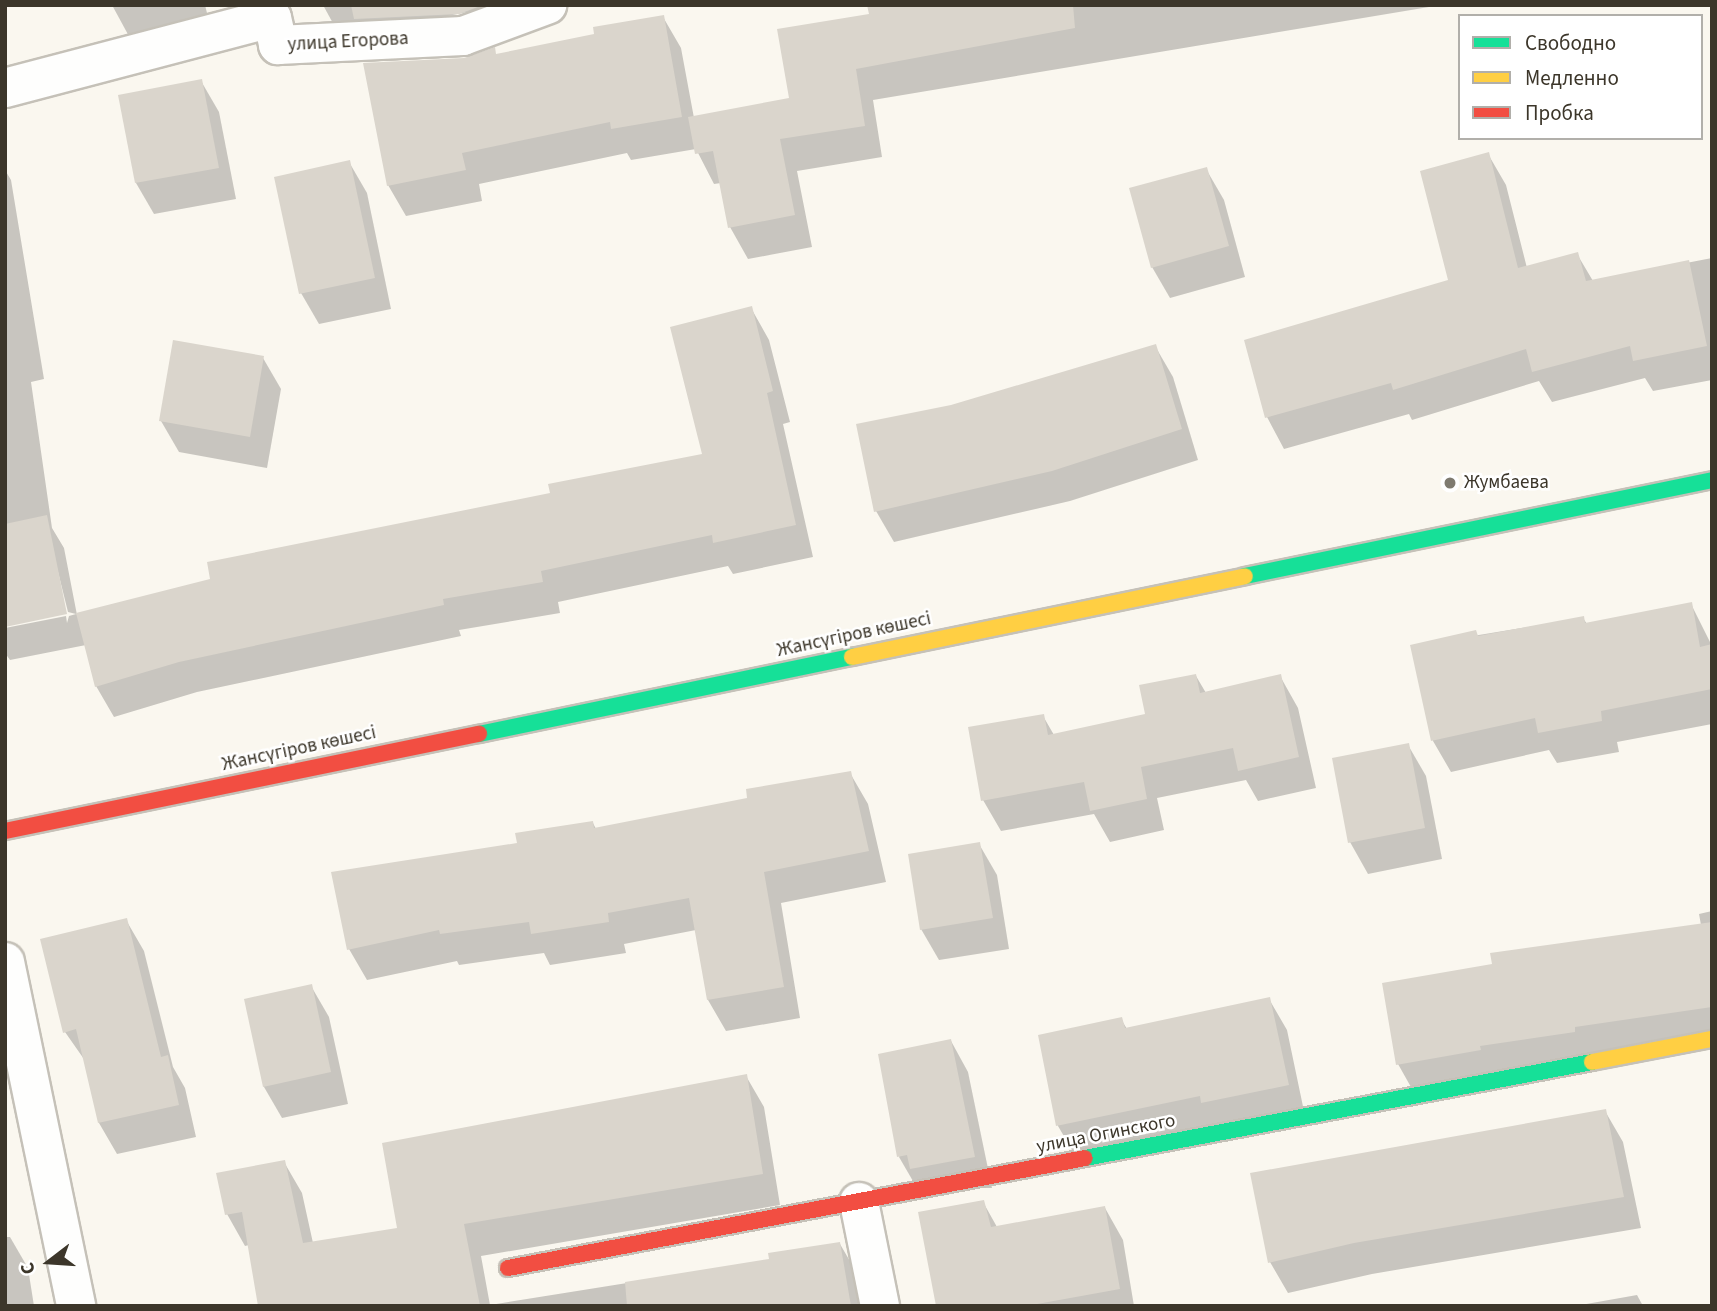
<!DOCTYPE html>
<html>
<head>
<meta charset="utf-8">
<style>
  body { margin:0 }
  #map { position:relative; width:1717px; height:1311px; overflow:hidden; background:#faf7ef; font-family:"Source Sans 3",sans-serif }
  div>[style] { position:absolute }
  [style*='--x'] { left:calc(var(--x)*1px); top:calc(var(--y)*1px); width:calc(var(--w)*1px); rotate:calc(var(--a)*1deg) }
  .shadow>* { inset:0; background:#0003 }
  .building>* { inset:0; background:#dad5cc }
  .roads { filter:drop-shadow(2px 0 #c5c1b8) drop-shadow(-2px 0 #c5c1b8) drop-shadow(0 2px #c5c1b8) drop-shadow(0 -2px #c5c1b8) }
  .street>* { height:38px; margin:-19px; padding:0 19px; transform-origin:19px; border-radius:19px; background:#fefefd }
  .fast>* { height:16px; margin:-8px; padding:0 8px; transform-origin:8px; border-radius:8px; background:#16e098 }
  .slow>* { height:16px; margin:-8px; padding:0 8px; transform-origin:8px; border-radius:8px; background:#ffcf43 }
  .jam>* { height:16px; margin:-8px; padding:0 8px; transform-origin:8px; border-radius:8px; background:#f24e42 }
  .dots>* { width:19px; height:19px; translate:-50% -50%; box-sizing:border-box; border:4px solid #fff; border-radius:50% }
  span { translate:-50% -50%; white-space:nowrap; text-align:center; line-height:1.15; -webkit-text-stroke:5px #fff; paint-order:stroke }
  .street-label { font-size:19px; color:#3c362a }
  .poi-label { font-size:19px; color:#3c362a }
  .left { translate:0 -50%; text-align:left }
  .frame { position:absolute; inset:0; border:7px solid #3c362a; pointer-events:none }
  .legend { position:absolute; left:1458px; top:14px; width:245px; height:126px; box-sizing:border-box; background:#fff; border:2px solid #b1afaa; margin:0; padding:9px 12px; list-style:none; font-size:21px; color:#3c362a }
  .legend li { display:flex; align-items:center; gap:14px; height:35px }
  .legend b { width:35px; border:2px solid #b1afaa }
  .north { position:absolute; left:14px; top:1227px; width:70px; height:70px; -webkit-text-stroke:5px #fff; paint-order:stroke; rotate:253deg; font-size:19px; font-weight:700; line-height:28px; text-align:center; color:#3c362a }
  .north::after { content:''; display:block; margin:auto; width:24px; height:32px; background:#3c362a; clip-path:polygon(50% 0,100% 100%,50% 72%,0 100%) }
</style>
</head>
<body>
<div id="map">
  <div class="shadow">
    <i style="clip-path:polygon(112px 5px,205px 5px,209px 21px,131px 40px)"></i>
    <i style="clip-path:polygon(323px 5px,501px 5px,341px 38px)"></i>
    <i style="clip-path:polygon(869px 5px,1441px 5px,873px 100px,882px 157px,797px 171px,812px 247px,748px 259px,730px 227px,721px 183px,714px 184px,696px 149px,631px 160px,627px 153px,479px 184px,482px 201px,406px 216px,388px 185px,422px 69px,596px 36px,663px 17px,681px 48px,694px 118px,791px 100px,871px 15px)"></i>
    <i style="clip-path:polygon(201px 81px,219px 112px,236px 199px,154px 214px,136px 183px,120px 96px)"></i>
    <i style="clip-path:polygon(1488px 154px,1506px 185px,1527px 268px,1577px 254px,1593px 281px,1712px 258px,1712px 380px,1653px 391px,1645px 378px,1552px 402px,1539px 381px,1412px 420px,1409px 414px,1284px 449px,1267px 417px,1451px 281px)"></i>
    <i style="clip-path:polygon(349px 162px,367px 193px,391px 309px,319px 324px,301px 293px)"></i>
    <i style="clip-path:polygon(1206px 169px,1224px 200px,1245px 277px,1170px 298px,1152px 267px)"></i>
    <i style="clip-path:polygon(5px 170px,11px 180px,44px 379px,31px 382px,52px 528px,64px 548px,77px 615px,704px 455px,751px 308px,769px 340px,790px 422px,783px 424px,813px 557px,733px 574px,728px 566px,558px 602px,560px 613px,459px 630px,461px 636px,197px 692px,114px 717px,96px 686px,86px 645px,10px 660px,5px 653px,5px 628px,66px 616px,67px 623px,69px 616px,76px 614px,68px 612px,49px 536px,5px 625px)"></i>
    <i style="clip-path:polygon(1155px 346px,1173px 377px,1198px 460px,1070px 501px,894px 542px,876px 511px,952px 406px)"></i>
    <i style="clip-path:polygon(263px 358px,281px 389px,267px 468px,179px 452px,161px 421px)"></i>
    <i style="clip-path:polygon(1691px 604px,1712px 646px,1712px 724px,1617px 742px,1619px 752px,1557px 763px,1549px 750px,1451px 772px,1433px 741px,1412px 646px,1583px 618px,1587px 624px)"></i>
    <i style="clip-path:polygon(1196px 676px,1206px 693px,1280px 676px,1298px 708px,1316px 788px,1258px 801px,1246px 780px,1157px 798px,1164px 830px,1110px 842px,1094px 814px,1001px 831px,983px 800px,1043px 716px,1054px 735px,1147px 715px)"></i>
    <i style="clip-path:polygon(1408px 745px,1426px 776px,1442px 859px,1368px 874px,1350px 842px)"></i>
    <i style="clip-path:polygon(850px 773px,868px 804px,886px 882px,781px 903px,800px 1018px,726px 1031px,708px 1000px,696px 930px,624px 944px,626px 953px,550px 965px,544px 953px,459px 965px,457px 961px,367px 980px,349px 949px,519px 845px,593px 823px,596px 829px,749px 799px)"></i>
    <i style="clip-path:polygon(979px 844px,997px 875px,1009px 949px,939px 960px,921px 929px)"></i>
    <i style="clip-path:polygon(1712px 911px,1712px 1031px,1416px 1096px,1398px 1064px,1701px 925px,1699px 914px)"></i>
    <i style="clip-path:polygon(126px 920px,144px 951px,173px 1067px,185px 1088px,196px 1137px,117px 1154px,99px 1123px,86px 1062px,65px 1032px)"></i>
    <i style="clip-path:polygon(311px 986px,329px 1017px,348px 1104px,282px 1118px,264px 1087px,246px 1000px)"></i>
    <i style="clip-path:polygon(1269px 999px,1287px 1030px,1305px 1116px,1076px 1157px,1058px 1126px,1040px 1037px,1121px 1019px,1127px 1029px)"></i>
    <i style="clip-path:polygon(951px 1041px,968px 1072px,992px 1188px,917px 1188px,899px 1157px)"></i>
    <i style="clip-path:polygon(746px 1076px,764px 1107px,780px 1205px,481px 1256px,490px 1305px,771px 1260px,840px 1244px,858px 1275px,863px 1306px,259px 1306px,249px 1245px,245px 1246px,227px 1214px,284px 1162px,302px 1193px,313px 1243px,399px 1229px)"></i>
    <i style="clip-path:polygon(1605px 1111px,1623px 1142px,1641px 1228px,1372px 1274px,1288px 1293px,1270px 1262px)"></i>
    <i style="clip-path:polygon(983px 1202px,997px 1227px,1105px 1208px,1123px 1240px,1134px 1306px,937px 1306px)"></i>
    <i style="clip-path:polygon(5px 1237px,10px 1237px,28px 1268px,34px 1306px,5px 1306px)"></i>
    <i style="clip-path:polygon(1637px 1295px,1643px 1306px,1575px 1306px)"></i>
  </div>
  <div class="building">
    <i style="clip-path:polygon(351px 5px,483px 5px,459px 14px,354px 19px)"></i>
    <i style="clip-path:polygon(867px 5px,1073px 5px,1075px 28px,856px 69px,865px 126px,780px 139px,795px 215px,728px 228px,713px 151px,695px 154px,688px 117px,789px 98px,777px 29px,869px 14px)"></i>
    <i style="clip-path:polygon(664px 15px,682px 117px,611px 129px,610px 122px,462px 153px,466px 170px,387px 186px,363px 63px,464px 58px,495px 47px,496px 54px,594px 34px,593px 27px)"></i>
    <i style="clip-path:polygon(202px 79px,219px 168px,135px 183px,118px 95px)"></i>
    <i style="clip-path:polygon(1489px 152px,1518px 268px,1578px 252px,1586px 281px,1689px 260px,1707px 346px,1633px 361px,1630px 346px,1532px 372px,1526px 349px,1393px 390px,1391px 383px,1265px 418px,1244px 340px,1448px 280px,1420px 171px)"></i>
    <i style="clip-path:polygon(350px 160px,375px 278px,299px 294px,274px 177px)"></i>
    <i style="clip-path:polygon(1207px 167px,1229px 246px,1151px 268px,1129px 188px)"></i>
    <i style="clip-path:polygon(752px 306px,773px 391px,767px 393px,796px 525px,713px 543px,712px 535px,541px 571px,543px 582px,443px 599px,444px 605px,179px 662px,95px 687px,76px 613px,210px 579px,207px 562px,550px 493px,548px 484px,702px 454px,670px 327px)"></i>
    <i style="clip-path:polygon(173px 340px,264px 356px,250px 437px,159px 421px)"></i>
    <i style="clip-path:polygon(1156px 344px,1182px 429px,1052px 471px,874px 512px,856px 424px,951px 405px)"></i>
    <i style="clip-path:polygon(47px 515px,67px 614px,5px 627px,5px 524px)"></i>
    <i style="clip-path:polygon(1692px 602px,1700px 647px,1712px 644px,1712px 689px,1601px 711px,1602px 721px,1538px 733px,1535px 718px,1431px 741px,1410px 645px,1476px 630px,1478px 636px,1584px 616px,1585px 623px)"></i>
    <i style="clip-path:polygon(1196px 674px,1200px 693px,1281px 674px,1299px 757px,1238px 771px,1233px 748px,1141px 767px,1147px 799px,1090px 811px,1084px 782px,981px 801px,968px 727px,1044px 714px,1048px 735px,1145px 714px,1139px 685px)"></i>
    <i style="clip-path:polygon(1409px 743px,1425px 828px,1348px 843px,1332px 758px)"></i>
    <i style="clip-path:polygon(851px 771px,869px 851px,764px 872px,784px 987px,707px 1000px,689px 898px,608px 913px,609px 922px,531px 934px,529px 922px,440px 934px,439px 930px,347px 950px,331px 872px,517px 843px,515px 833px,593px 821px,594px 828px,747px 798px,746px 789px)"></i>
    <i style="clip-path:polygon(980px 842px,993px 918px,920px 930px,908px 854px)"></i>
    <i style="clip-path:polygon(127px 918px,161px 1057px,168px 1055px,179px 1105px,98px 1123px,76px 1029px,63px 1033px,40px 939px)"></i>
    <i style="clip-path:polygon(1712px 922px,1712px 1007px,1575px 1027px,1575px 1032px,1480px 1046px,1481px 1050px,1396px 1065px,1382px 983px,1492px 964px,1490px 953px)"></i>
    <i style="clip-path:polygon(312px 984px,331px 1072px,263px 1087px,244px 999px)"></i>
    <i style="clip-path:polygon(1270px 997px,1289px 1085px,1201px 1103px,1200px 1096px,1056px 1126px,1038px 1035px,1122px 1017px,1125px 1028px)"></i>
    <i style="clip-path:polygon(951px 1039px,975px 1157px,910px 1169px,907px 1155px,897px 1157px,878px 1054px)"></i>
    <i style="clip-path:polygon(747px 1074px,763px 1174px,464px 1224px,480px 1306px,258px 1306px,242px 1212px,225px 1215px,216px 1173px,285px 1160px,303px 1243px,397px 1228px,382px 1143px)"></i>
    <i style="clip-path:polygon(1606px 1109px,1624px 1197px,1354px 1243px,1268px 1263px,1250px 1173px)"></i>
    <i style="clip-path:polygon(984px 1200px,991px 1227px,1105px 1206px,1120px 1289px,1026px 1306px,936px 1306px,918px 1212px)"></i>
    <i style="clip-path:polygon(840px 1242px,851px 1306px,627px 1306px,625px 1282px,769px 1259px,768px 1253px)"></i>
  </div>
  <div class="roads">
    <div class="street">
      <i style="--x:5;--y:88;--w:276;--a:-14.7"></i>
      <i style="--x:272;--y:18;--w:28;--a:77"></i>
      <i style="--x:278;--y:45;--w:185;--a:-2.8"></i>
      <i style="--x:463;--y:36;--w:90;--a:-20.3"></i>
      <i style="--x:5;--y:962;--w:351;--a:78.3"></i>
      <i style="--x:859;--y:1202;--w:106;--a:78.6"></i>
    </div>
    <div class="fast">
      <i style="--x:1245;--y:576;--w:477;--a:-11.6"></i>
      <i style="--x:479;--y:734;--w:381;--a:-11.7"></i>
      <i style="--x:1085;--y:1158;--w:516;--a:-10.72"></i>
    </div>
    <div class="slow">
      <i style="--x:852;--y:657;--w:401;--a:-11.6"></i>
      <i style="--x:1592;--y:1062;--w:122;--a:-10.9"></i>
    </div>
    <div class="jam">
      <i style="--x:5;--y:831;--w:484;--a:-11.6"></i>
      <i style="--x:508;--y:1268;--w:587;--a:-10.79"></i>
    </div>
  </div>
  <div class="dots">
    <i style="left:1450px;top:483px;background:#7e7a6f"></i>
  </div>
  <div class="street-label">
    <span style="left:348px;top:42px;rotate:-3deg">улица Егорова</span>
    <span style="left:854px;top:635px;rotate:-12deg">Жансүгіров көшесі</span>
    <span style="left:299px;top:749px;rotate:-12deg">Жансүгіров көшесі</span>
    <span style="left:1106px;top:1134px;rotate:-11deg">улица Огинского</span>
  </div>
  <div class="poi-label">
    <span class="left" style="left:1464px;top:483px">Жумбаева</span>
  </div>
  <div class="frame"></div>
  <ul class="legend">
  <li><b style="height:9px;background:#16e098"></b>Свободно</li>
  <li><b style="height:9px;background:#ffcf43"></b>Медленно</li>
  <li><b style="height:9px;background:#f24e42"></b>Пробка</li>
  </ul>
  <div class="north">С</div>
</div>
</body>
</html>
